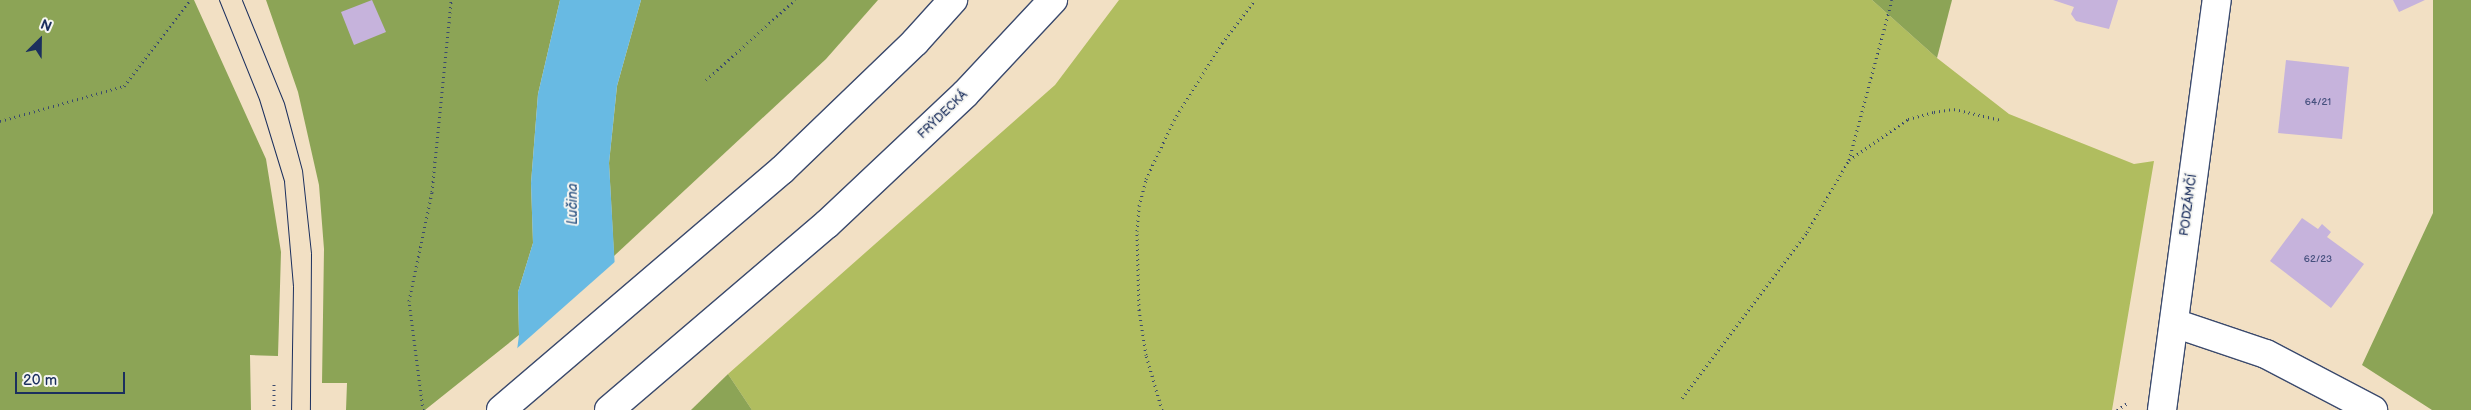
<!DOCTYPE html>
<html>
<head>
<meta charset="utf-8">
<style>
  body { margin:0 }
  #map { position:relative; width:2471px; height:410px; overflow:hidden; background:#f2e0c4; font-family:"Balsamiq Sans",sans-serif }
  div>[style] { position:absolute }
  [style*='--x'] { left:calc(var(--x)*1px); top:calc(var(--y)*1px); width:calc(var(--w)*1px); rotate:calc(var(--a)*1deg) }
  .green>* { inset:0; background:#b0bd5f }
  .forest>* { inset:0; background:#8ca456 }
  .water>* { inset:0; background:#68bae3 }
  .pier>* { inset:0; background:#f2e0c4 }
  .building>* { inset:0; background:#c6b3dc }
  .path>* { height:3px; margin-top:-1.5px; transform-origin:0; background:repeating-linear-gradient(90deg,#3b4a6d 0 1px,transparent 0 5px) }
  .roads { filter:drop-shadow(1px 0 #3b4a6d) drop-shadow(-1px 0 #3b4a6d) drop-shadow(0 1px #3b4a6d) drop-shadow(0 -1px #3b4a6d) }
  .minor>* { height:28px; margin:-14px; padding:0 14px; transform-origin:14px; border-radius:14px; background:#fff }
  .major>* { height:28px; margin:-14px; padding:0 14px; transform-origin:14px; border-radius:14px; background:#fff }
  .tram>* { height:1px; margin:-0.5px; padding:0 0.5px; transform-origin:0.5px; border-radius:0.5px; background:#1b2f5e }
  span { translate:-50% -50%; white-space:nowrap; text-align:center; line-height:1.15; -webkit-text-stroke:4px #f6f6f2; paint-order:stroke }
  .number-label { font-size:10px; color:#46507e }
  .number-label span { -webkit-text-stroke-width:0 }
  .street-label { font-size:12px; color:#1b2f5e }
  .water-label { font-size:14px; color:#325986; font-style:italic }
  .north { position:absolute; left:15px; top:15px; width:50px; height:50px; -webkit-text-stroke:4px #f6f6f2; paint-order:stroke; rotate:23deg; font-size:14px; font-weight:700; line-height:20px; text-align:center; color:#1b2f5e }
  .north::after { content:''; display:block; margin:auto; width:18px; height:22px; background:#1b2f5e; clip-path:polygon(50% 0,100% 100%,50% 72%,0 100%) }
  .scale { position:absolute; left:15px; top:372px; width:110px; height:22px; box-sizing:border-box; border:2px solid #1b2f5e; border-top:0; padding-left:6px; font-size:15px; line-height:18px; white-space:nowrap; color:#1b2f5e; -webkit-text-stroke:4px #f6f6f2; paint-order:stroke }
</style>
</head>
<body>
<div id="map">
  <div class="green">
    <i style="clip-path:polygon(1119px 0,1872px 0,1937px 58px,2009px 114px,2134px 164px,2154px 161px,2112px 410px,752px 410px,728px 374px,1055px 85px)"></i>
  </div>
  <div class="forest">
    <i style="clip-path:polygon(0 0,194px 0,266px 159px,281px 252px,278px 356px,250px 355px,251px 410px,0 410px)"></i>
    <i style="clip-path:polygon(266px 0,560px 0,538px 94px,531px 183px,533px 243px,518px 292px,519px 335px,425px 410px,346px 410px,347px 383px,322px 383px,324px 249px,319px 185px,298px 92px)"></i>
    <i style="clip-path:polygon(641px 0,878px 0,826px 59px,614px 256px,609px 163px,617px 86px)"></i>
    <i style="clip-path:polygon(1872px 0,1952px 0,1937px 58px)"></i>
    <i style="clip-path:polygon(2433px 0,2471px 0,2471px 410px,2432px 410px,2362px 365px,2433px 213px)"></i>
    <i style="clip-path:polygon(728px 374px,752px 410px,691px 410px)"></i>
  </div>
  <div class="water">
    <i style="clip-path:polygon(560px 0,641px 0,617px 86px,609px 163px,623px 410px,514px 374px,519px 335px,518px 292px,533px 243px,531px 183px,538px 94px)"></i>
  </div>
  <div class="pier">
    <i style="clip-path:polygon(617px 260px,626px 410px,516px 410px,512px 374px,514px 351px)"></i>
  </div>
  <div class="building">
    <i style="clip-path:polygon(372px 0,386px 32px,354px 45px,341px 12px)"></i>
    <i style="clip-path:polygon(2053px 0,2118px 0,2109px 29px,2076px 21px,2071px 14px,2074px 7px)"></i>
    <i style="clip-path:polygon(2393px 0,2425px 0,2399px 12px)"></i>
    <i style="clip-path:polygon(2286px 60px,2349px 67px,2342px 139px,2278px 133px)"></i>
    <i style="clip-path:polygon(2302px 218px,2318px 229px,2322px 224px,2331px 232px,2327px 237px,2364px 264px,2331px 308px,2270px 261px)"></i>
  </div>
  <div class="path">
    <i style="--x:706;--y:80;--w:120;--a:-42"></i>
    <i style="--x:0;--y:121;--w:129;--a:-15.8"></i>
    <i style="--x:124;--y:86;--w:108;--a:-52.5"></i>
    <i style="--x:1849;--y:160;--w:72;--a:-34.8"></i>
    <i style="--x:1908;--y:119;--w:27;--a:-15"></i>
    <i style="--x:1934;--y:112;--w:20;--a:-9"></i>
    <i style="--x:1954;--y:109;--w:48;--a:13.2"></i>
    <i style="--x:1682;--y:398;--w:208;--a:-53"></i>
    <i style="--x:1807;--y:232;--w:83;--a:-59.7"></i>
    <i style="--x:1849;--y:160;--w:166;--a:-75"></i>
    <i style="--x:274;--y:410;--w:29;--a:-90"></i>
    <i style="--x:423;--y:410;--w:110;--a:-97.3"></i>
    <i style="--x:409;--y:301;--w:111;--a:-78.1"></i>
    <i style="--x:432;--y:192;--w:193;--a:-84.3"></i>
    <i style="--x:1162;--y:410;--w:57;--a:-106.2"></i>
    <i style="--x:1146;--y:355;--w:46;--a:-98.8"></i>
    <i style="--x:1139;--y:310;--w:79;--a:-91.5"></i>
    <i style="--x:1137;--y:231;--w:25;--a:-85"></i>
    <i style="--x:1139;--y:206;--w:28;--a:-75"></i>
    <i style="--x:1146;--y:179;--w:65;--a:-64.6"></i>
    <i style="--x:1174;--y:120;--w:91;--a:-58.1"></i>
    <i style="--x:1222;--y:43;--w:54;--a:-52.5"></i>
    <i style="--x:2117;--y:410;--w:14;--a:-34"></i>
  </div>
  <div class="roads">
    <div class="minor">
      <i style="--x:2174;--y:323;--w:97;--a:18.6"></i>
      <i style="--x:2266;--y:354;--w:121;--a:27.6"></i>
      <i style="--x:2162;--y:410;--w:414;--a:-82.4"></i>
    </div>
    <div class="major">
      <i style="--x:501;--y:410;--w:370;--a:-40.5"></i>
      <i style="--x:782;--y:170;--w:185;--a:-43.9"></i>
      <i style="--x:915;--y:42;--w:57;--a:-47.9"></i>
      <i style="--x:609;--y:410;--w:287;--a:-40.5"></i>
      <i style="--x:827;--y:224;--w:190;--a:-43.3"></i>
      <i style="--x:965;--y:94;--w:129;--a:-46.9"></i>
    </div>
  </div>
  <div class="tram">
    <i style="--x:219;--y:0;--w:107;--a:68"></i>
    <i style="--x:259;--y:99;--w:86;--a:73"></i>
    <i style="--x:284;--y:181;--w:105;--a:85.1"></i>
    <i style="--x:293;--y:286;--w:124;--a:90.9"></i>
    <i style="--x:242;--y:0;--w:111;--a:67.8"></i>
    <i style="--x:284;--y:103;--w:69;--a:75"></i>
    <i style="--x:302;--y:170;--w:83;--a:83.8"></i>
    <i style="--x:311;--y:253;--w:157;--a:90.4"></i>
  </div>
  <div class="number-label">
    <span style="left:2318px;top:103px">64/21</span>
    <span style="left:2318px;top:260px">62/23</span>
  </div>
  <div class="street-label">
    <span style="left:943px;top:115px;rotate:-44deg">FRÝDECKÁ</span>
    <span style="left:2189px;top:205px;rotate:-82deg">PODZÁMČÍ</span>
  </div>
  <div class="water-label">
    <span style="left:573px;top:204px;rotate:-90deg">Lučina</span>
  </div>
  <div class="north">N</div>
  <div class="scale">20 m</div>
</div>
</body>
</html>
